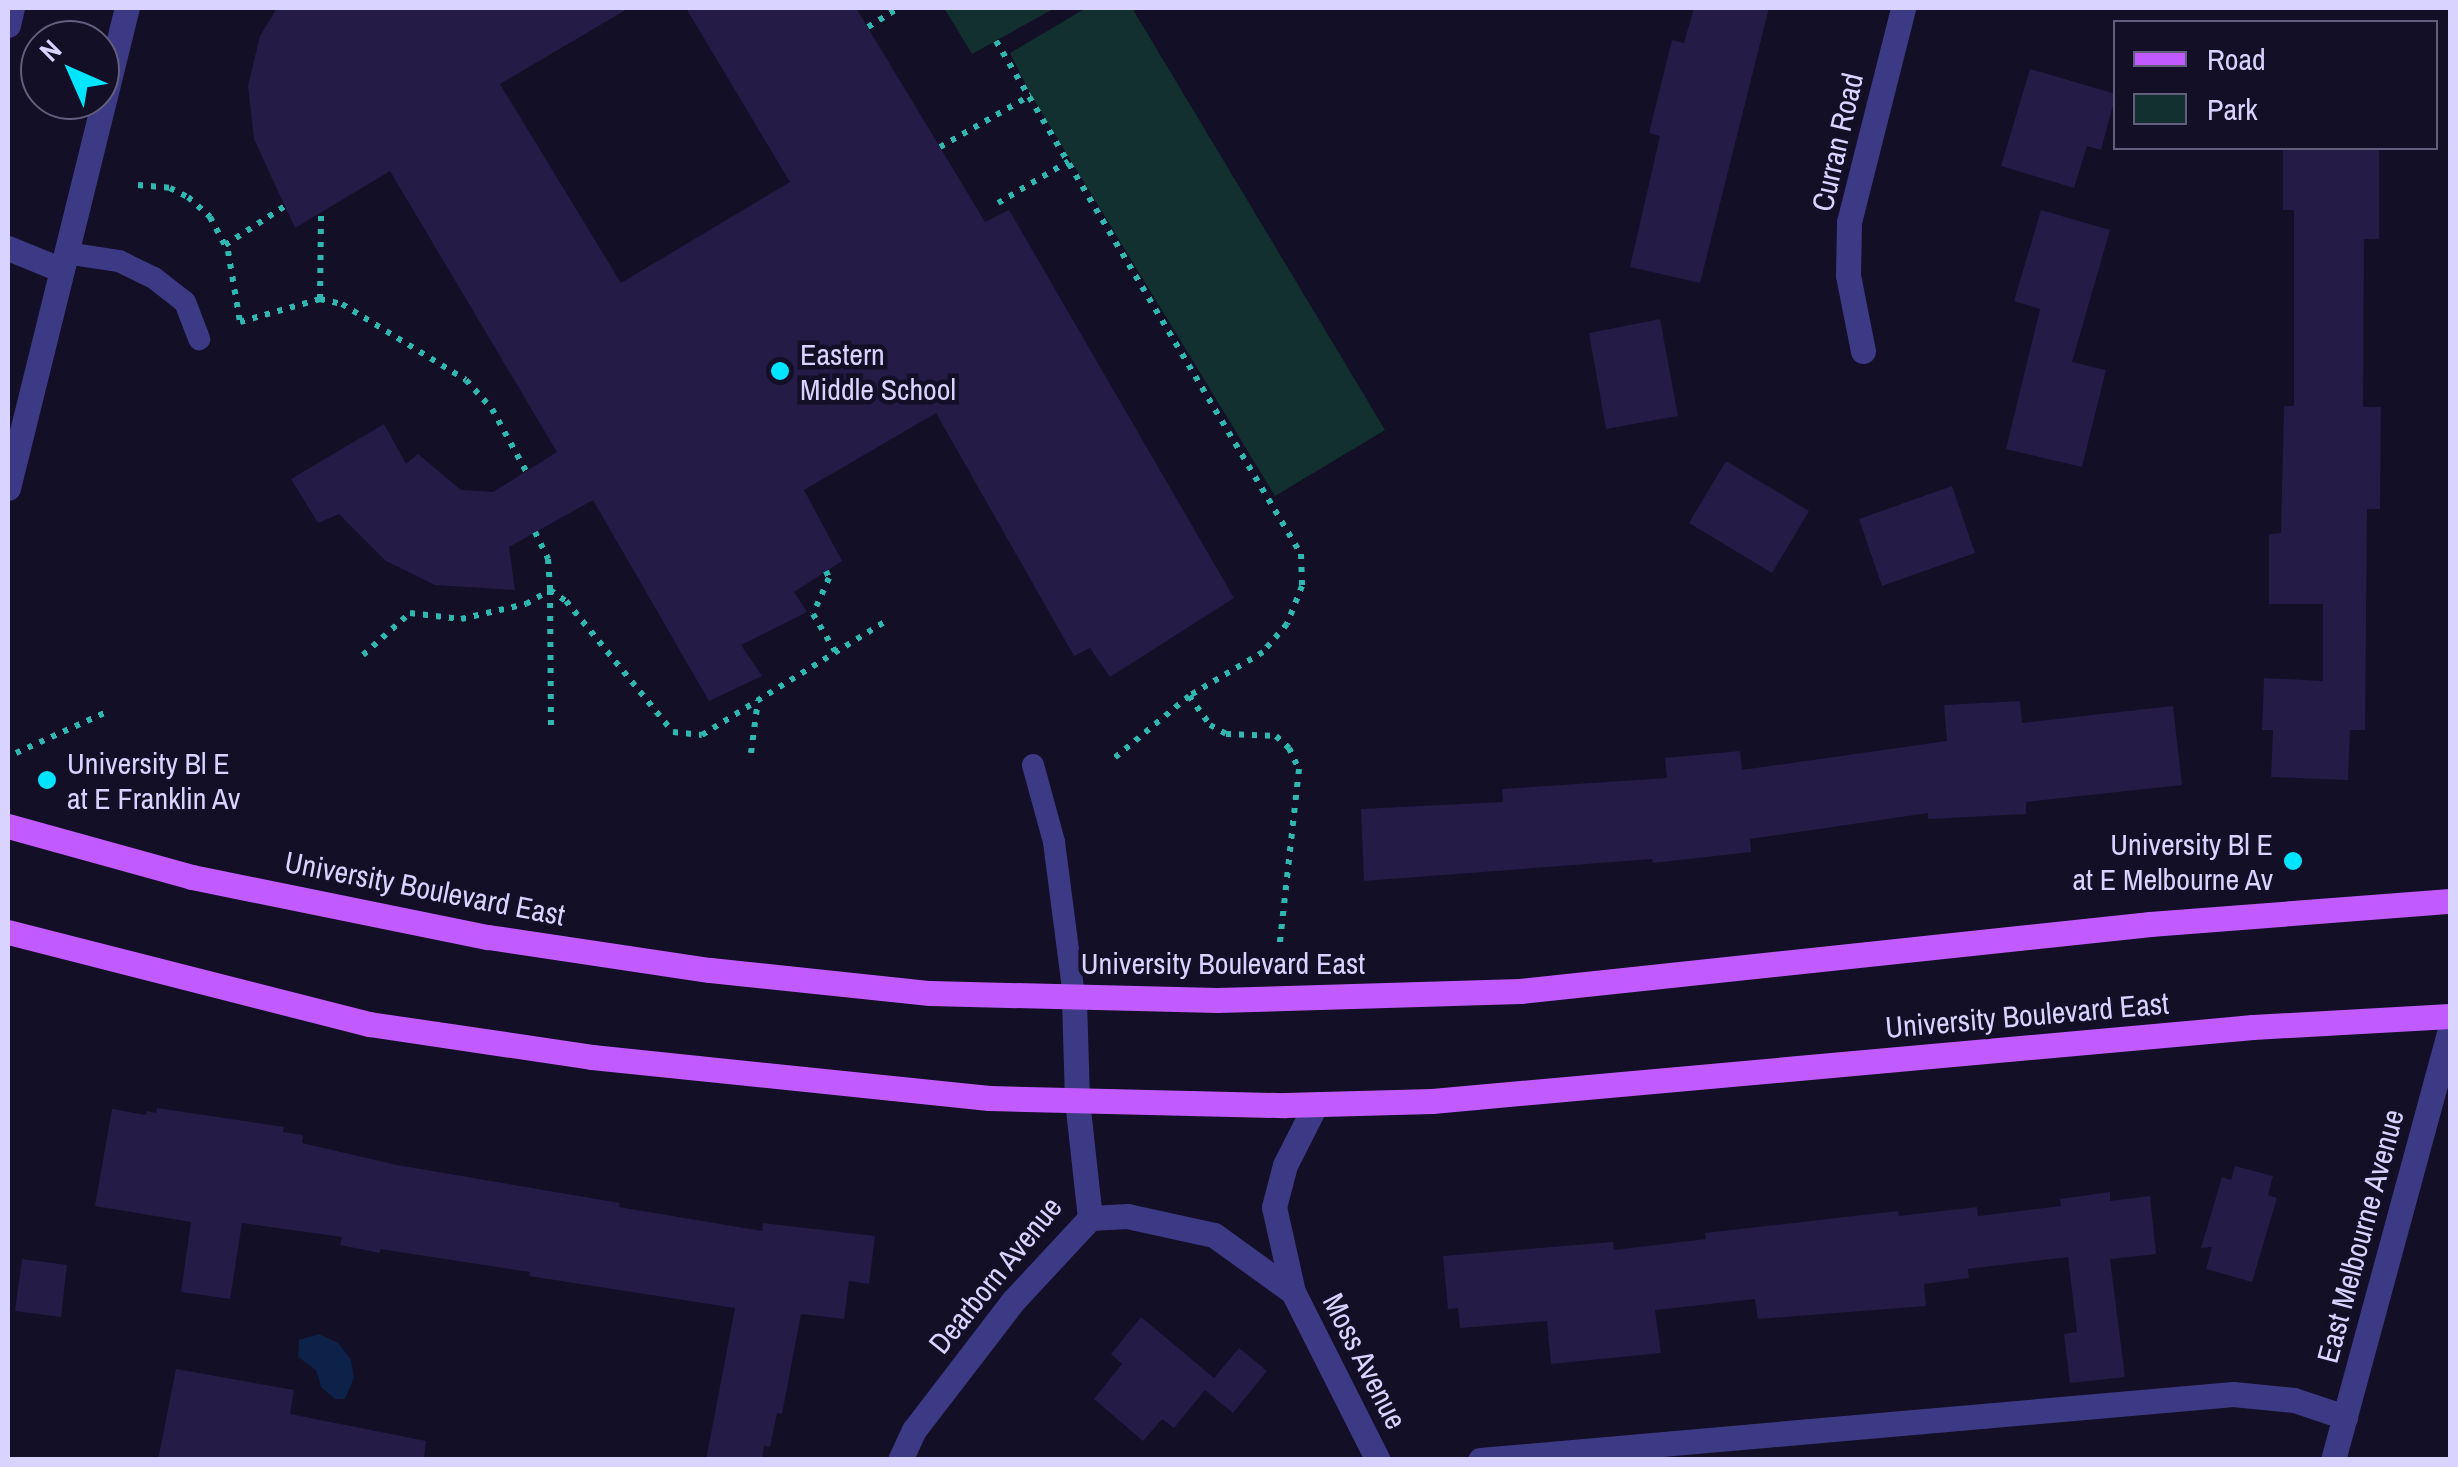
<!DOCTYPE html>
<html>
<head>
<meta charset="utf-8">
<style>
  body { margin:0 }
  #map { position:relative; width:2458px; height:1467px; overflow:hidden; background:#130f26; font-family:"Archivo Narrow",sans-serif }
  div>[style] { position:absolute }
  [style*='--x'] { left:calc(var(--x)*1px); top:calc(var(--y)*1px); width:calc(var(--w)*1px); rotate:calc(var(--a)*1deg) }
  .green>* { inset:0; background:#12302f }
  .water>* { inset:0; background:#0c2248 }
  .building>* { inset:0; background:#241b47 }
  .path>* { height:6px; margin-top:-3px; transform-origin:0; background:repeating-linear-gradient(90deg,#2fb8b0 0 5px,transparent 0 13px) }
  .lane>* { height:22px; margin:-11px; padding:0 11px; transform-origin:11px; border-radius:11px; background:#3d3a85 }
  .street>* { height:25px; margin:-12.5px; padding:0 12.5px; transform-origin:12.5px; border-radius:12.5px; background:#3d3a85 }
  .primary>* { height:25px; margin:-12.5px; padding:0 12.5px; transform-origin:12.5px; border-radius:12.5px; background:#c25bff }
  .dots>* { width:28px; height:28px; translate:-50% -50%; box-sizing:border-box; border:5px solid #130f26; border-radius:50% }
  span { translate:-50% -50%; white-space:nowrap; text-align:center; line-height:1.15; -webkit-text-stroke:9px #130f26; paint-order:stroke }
  .street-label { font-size:30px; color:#d9d4ff }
  .poi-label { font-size:30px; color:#d9d4ff }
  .left { translate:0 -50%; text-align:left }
  .right { translate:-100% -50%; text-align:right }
  .frame { position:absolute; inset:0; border:10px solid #d9d4ff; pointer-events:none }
  .legend { position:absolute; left:2113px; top:20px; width:325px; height:130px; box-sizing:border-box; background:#130f26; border:2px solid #625e7d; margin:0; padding:12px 18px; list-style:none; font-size:30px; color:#d9d4ff }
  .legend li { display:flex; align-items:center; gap:20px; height:50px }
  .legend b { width:50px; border:2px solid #625e7d }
  .north { position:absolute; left:20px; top:20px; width:100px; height:100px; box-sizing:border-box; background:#130f26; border:2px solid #625e7d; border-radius:50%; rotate:315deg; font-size:28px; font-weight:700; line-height:40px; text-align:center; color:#d9d4ff }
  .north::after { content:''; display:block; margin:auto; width:35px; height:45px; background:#00e5ff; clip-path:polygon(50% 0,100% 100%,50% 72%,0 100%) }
</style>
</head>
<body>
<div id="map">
  <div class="green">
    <i style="clip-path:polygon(944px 8px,1055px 8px,972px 54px)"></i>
    <i style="clip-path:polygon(1086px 8px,1132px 8px,1385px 430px,1275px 496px,1031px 95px,1010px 53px)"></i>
  </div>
  <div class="water">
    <i style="clip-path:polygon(319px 1334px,338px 1343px,351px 1360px,354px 1378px,345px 1399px,335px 1399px,321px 1387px,316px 1370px,298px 1357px,299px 1340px)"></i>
  </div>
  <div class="building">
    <i style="clip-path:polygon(277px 8px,629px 8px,500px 84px,621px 283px,790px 182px,686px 8px,856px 8px,985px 222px,1009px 210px,1234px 598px,1110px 677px,1090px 648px,1074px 656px,936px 413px,804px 490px,842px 561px,794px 592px,807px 612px,741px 645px,762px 676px,709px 701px,593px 500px,509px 547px,515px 590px,435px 585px,386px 561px,339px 514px,318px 523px,291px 479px,384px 424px,406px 464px,418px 454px,461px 490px,493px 492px,557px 452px,390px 171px,295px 228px,254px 139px,248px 86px,260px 36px)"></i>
    <i style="clip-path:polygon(1694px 8px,1769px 8px,1700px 283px,1630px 267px,1660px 136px,1649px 133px,1672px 40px,1684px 43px)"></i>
    <i style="clip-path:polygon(2030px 69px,2116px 94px,2101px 150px,2087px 146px,2074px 188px,2001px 166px)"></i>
    <i style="clip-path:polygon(2283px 148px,2379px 148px,2379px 239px,2364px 239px,2363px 407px,2381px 407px,2380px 509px,2367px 509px,2365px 730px,2350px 730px,2348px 780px,2271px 777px,2273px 730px,2262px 730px,2264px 678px,2323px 681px,2323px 604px,2269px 604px,2269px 534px,2281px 533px,2284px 406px,2294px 406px,2294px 210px,2283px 210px)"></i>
    <i style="clip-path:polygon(2041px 210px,2110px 230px,2072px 362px,2106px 370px,2082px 467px,2006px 449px,2040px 309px,2014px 301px)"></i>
    <i style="clip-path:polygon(1660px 319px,1678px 416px,1606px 429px,1589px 333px)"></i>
    <i style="clip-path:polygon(1726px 461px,1809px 511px,1772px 573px,1689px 523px)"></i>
    <i style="clip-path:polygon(1952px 486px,1975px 553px,1882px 586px,1859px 519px)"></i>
    <i style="clip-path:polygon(2020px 701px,2022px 723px,2173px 706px,2182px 785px,2026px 802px,2026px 814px,1928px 819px,1928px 813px,1750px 839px,1751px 852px,1653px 863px,1652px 859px,1364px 881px,1361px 809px,1503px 802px,1502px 789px,1667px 778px,1665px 758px,1740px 751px,1742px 770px,1947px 741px,1944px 705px)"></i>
    <i style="clip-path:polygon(157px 1108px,284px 1127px,283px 1132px,303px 1135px,302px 1143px,397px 1165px,620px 1203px,619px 1207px,762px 1231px,763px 1223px,875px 1236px,869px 1284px,849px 1281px,844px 1319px,801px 1314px,782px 1414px,777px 1413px,770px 1447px,764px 1446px,762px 1460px,706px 1460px,735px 1308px,529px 1276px,530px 1272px,380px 1249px,380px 1253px,340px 1245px,342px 1237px,242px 1223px,230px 1299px,181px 1292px,191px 1222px,95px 1206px,112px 1109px,146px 1115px,147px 1111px,156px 1113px)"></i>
    <i style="clip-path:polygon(2235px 1166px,2273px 1176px,2268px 1195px,2277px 1198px,2252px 1282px,2206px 1269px,2212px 1247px,2201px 1248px,2222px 1177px,2231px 1180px)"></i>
    <i style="clip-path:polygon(2110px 1192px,2110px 1201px,2150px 1196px,2156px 1254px,2110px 1259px,2125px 1377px,2070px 1383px,2064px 1334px,2077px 1332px,2068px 1257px,1968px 1269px,1969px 1278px,1924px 1284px,1926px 1306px,1758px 1319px,1755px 1299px,1655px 1310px,1661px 1353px,1551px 1364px,1547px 1321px,1460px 1328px,1458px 1308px,1448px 1309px,1443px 1256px,1613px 1242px,1614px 1250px,1706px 1239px,1705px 1233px,1898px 1211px,1899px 1216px,1977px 1207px,1978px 1216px,2061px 1206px,2060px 1199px)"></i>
    <i style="clip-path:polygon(22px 1259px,67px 1265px,61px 1317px,15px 1311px)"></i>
    <i style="clip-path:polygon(1141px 1317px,1214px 1378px,1239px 1348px,1267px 1371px,1233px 1413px,1205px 1390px,1174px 1428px,1162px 1419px,1143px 1441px,1094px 1399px,1122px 1364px,1111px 1354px)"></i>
    <i style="clip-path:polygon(176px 1369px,294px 1390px,290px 1414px,426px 1441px,424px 1460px,158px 1460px)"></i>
  </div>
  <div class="path">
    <i style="--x:868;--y:27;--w:36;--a:-32"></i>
    <i style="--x:996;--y:41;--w:597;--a:59.27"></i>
    <i style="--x:1301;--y:554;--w:32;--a:88"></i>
    <i style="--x:1302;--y:586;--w:41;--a:111.5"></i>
    <i style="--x:1287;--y:624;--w:37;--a:131"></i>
    <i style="--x:1263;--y:652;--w:86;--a:149.3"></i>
    <i style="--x:1189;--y:696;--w:99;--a:140.3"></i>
    <i style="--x:940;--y:147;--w:105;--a:-29.7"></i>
    <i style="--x:138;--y:185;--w:32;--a:5"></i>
    <i style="--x:170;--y:188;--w:20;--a:27"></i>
    <i style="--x:188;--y:197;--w:30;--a:42"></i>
    <i style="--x:210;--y:217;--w:38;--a:62"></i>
    <i style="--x:228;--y:251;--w:72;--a:80.4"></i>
    <i style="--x:240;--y:322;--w:83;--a:-16"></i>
    <i style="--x:320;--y:299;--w:87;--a:-89.3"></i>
    <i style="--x:998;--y:203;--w:82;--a:-30.6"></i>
    <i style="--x:225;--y:245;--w:72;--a:-33"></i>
    <i style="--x:320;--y:299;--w:23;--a:13"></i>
    <i style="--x:342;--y:304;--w:145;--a:31.5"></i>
    <i style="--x:466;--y:380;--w:39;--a:48"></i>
    <i style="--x:492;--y:409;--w:71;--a:61.3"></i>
    <i style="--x:535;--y:532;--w:30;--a:64"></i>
    <i style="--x:548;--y:559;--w:31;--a:86"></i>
    <i style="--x:550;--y:590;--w:19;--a:35"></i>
    <i style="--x:566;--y:601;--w:169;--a:50.8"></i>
    <i style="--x:673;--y:732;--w:29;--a:6"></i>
    <i style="--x:702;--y:735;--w:216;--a:-31.8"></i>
    <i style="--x:826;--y:571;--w:8;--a:67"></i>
    <i style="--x:829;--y:578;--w:39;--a:114"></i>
    <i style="--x:813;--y:614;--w:43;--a:59.3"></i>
    <i style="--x:363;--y:655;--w:63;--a:-41.8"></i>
    <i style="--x:410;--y:613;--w:51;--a:6.7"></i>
    <i style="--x:461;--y:619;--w:67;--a:-13"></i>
    <i style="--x:526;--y:604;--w:28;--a:-30"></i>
    <i style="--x:550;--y:590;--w:139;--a:89.6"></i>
    <i style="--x:1189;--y:696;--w:36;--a:54"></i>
    <i style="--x:1210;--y:725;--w:18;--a:29"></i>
    <i style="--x:1226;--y:734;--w:50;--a:2.3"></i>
    <i style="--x:1276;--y:736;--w:18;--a:43"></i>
    <i style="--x:1289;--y:748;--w:23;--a:65"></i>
    <i style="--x:1299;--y:769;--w:181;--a:96.3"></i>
    <i style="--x:16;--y:753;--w:100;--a:-24.3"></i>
    <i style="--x:751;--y:753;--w:53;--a:-82.5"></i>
  </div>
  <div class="lane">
    <i style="--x:66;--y:253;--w:54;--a:8.6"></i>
    <i style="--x:119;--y:261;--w:39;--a:26"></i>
    <i style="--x:154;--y:278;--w:39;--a:38"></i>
    <i style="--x:185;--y:302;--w:40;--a:69"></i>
    <i style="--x:1033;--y:765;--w:80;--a:74.7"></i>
    <i style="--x:1054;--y:842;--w:155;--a:82.6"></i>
  </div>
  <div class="street">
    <i style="--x:8;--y:25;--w:17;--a:-77"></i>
    <i style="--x:8;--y:248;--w:58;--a:22.2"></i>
    <i style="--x:1863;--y:351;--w:77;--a:-101.2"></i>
    <i style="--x:1848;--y:275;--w:53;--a:-88.9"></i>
    <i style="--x:1849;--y:222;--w:221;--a:-75.8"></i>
    <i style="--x:8;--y:488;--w:495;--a:-76.1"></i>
    <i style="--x:1090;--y:1218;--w:37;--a:-3"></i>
    <i style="--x:1127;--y:1216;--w:89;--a:12.3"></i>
    <i style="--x:1214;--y:1235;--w:97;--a:35.8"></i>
    <i style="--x:1293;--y:1292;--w:188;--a:63.2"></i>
    <i style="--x:1293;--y:1292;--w:87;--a:-102.6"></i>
    <i style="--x:1274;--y:1207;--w:43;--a:-75.3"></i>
    <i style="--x:1285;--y:1165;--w:68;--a:-63.1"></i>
    <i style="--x:900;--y:1460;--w:33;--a:-65"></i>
    <i style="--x:914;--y:1430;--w:163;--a:-52.5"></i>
    <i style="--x:1013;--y:1301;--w:113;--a:-47.1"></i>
    <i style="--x:1090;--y:1218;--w:119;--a:-96.3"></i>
    <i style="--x:1077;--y:1100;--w:104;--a:-91.7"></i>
    <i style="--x:1480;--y:1460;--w:756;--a:-5.01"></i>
    <i style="--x:2233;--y:1394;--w:61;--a:5.6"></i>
    <i style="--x:2294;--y:1400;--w:54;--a:18.4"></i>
    <i style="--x:2333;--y:1460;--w:447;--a:-74.8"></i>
  </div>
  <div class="primary">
    <i style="--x:8;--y:826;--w:191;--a:15.5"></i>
    <i style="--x:192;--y:877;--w:302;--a:11.5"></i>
    <i style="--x:488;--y:937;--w:224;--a:8.5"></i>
    <i style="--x:710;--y:970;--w:221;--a:6"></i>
    <i style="--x:930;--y:993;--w:287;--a:1.4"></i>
    <i style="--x:1217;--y:1000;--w:303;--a:-1.7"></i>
    <i style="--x:1520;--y:991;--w:634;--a:-6.07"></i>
    <i style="--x:2150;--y:924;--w:301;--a:-4.4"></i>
    <i style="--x:8;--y:932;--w:373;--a:14.3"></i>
    <i style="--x:369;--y:1024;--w:225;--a:8.4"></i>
    <i style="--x:592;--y:1057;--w:399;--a:5.9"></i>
    <i style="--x:989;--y:1098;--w:296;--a:1.4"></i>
    <i style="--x:1285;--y:1105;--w:147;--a:-1.6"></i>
    <i style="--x:1432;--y:1101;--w:824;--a:-5.15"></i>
    <i style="--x:2253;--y:1027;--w:197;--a:-3.2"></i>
  </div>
  <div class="dots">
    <i style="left:780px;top:371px;background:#00e5ff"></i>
    <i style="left:47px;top:780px;background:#00e5ff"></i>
    <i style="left:2293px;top:861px;background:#00e5ff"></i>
  </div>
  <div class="street-label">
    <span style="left:1837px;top:142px;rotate:-77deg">Curran Road</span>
    <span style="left:425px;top:888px;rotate:11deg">University Boulevard East</span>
    <span style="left:1223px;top:963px">University Boulevard East</span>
    <span style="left:2027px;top:1015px;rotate:-5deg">University Boulevard East</span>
    <span style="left:2360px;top:1236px;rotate:-75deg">East Melbourne Avenue</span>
    <span style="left:995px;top:1275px;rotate:-51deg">Dearborn Avenue</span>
    <span style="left:1365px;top:1361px;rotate:63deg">Moss Avenue</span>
  </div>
  <div class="poi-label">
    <span class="left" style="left:800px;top:371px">Eastern<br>Middle School</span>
    <span class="left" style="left:67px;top:780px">University Bl E<br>at E Franklin Av</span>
    <span class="right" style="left:2273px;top:861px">University Bl E<br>at E Melbourne Av</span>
  </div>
  <div class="frame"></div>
  <ul class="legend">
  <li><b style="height:12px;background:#c25bff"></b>Road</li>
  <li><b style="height:28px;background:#12302f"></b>Park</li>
  </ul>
  <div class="north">N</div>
</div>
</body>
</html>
